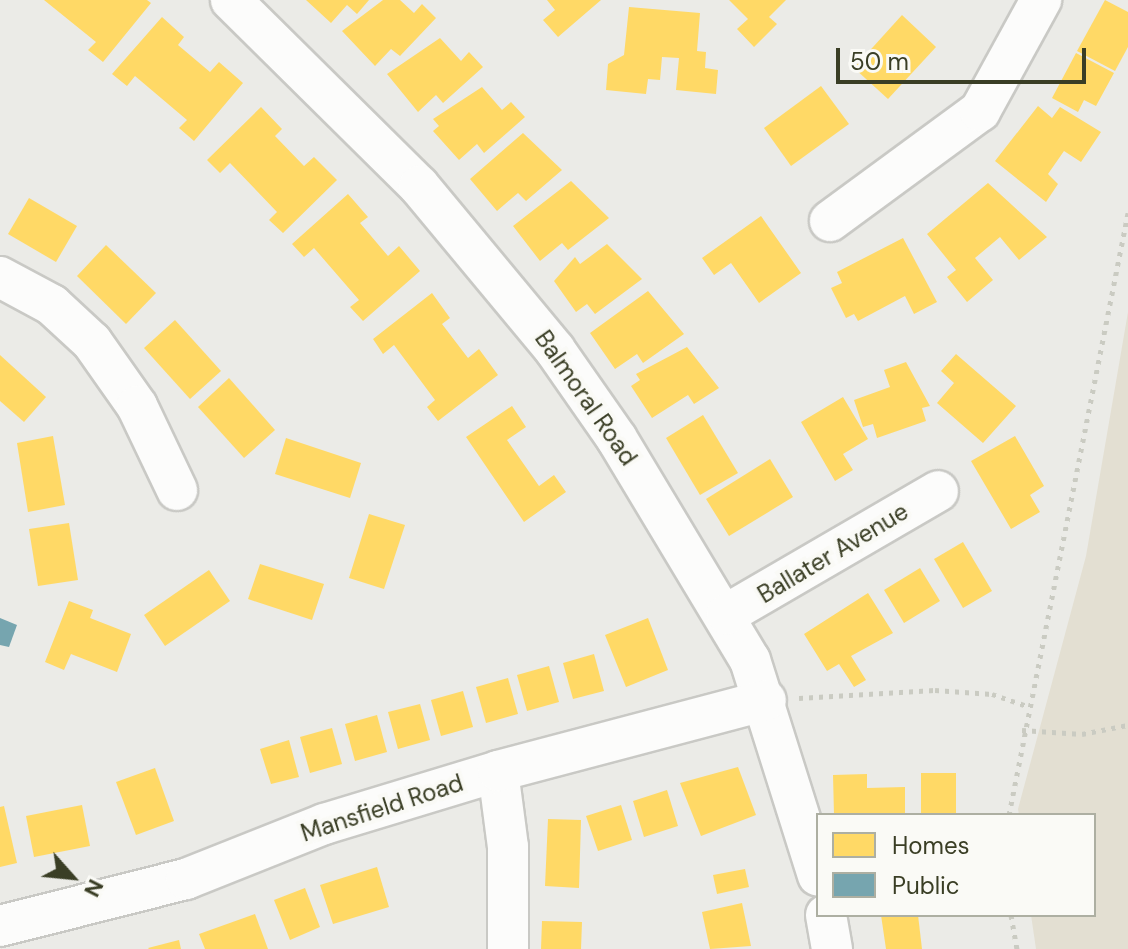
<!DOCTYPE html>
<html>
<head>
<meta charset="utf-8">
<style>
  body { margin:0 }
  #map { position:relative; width:1128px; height:949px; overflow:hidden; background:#ebebe7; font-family:"DM Sans",sans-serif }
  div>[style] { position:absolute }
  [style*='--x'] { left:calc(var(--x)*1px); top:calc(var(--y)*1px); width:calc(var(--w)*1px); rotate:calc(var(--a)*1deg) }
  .green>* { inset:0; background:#e3dfd2 }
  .homes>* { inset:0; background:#ffd966 }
  .public>* { inset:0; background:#76a5af }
  .path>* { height:5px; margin-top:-2.5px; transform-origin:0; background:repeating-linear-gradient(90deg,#cacbc2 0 4px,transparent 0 10px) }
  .roads { filter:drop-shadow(2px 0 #c9c9c5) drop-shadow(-2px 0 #c9c9c5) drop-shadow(0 2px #c9c9c5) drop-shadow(0 -2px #c9c9c5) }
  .minor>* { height:40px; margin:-20px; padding:0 20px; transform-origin:20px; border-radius:20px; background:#fcfcfb }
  span { translate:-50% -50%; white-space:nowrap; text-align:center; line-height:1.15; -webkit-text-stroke:8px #fafaf6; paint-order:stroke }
  .street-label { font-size:24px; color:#3a3e25 }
  .legend { position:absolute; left:816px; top:813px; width:280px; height:104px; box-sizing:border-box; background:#fafaf6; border:2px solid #adafa2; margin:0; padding:10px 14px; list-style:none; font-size:24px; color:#3a3e25 }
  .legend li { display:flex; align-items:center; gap:16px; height:40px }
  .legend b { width:40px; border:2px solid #adafa2 }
  .north { position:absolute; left:32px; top:837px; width:80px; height:80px; -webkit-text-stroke:6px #fafaf6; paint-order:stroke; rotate:117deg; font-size:22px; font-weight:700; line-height:32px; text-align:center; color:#3a3e25 }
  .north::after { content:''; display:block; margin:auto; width:28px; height:36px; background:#3a3e25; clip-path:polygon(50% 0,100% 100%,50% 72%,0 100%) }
  .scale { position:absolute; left:836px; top:48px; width:250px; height:36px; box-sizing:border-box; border:4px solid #3a3e25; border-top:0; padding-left:10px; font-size:24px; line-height:28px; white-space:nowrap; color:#3a3e25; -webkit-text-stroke:6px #fafaf6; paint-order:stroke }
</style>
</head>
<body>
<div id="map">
  <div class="green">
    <i style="clip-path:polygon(1128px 312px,1128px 949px,1036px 949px,1031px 915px,1094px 915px,1094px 815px,1019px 815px,1018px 809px,1086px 556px)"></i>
  </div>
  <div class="homes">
    <i style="clip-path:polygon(44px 0,147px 0,151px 3px,103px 62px,88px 50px,96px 42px)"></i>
    <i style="clip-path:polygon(306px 0,369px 0,357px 14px,347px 5px,331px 23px)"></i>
    <i style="clip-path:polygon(383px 0,400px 0,414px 13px,422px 4px,436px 18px,400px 56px,391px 49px,375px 66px,342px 31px)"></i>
    <i style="clip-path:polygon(547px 0,601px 0,558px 37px,543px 20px,555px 10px)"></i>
    <i style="clip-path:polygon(729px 0,786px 0,769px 17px,777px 24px,754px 47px,737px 29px,748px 19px)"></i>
    <i style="clip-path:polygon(1105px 0,1128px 12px,1128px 47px,1115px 71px,1077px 51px)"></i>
    <i style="clip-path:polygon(629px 7px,700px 13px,697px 51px,706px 52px,705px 68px,718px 70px,716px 94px,676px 90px,679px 58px,662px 57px,660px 80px,648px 79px,646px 94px,606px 90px,608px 64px,624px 55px)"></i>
    <i style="clip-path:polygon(902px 15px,936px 47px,888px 99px,854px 68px)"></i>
    <i style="clip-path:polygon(162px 17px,184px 37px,178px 45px,210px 72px,219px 62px,243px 83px,194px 141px,179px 128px,187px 120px,135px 76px,127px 86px,112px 74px)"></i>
    <i style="clip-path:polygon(440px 38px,461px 61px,469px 52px,483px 67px,443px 103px,436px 95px,418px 112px,387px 74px)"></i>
    <i style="clip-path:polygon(1076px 53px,1114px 73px,1096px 106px,1084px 100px,1078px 112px,1052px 98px)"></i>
    <i style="clip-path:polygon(821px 86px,849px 124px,791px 166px,764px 128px)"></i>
    <i style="clip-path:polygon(482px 87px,502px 110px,511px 102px,525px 117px,484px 153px,477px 144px,459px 160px,433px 131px,439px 126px,433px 119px)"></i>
    <i style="clip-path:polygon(1038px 106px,1052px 118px,1060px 107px,1101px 132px,1081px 162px,1064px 151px,1048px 174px,1058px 184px,1046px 202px,995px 161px)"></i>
    <i style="clip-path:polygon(261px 107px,282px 129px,275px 136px,304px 166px,314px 157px,337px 180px,283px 233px,269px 220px,277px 212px,230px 163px,220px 173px,207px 160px)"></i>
    <i style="clip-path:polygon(523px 133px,562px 170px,526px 201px,518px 193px,497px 211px,470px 179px)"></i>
    <i style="clip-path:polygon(571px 181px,609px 218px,568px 250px,562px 243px,540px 261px,513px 226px)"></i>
    <i style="clip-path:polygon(988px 183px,1047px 237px,1019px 260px,1000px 237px,975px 258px,993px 280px,967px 302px,947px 277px,956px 270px,927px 234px)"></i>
    <i style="clip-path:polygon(348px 194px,368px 217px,360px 223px,388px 256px,399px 246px,420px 271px,363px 321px,350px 307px,359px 300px,314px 248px,304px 257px,292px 244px)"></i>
    <i style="clip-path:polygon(29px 198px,77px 226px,56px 262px,8px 234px)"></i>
    <i style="clip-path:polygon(761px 216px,801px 273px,759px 303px,731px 263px,714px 275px,702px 258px)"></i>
    <i style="clip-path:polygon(903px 238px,937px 302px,914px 314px,905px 296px,858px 321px,854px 314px,846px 318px,831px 288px,842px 283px,837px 272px)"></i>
    <i style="clip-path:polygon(607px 244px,642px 279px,595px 314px,587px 304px,576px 312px,554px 281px,575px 257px,580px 264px)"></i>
    <i style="clip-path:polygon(106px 245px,156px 293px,126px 324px,77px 276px)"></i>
    <i style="clip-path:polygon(648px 291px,684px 334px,643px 363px,637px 354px,615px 369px,590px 333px)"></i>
    <i style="clip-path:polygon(432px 293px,450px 318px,442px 324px,468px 358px,479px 349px,498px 375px,438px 421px,427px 407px,435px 400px,394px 345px,383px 354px,373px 339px)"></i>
    <i style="clip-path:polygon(175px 320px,221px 371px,190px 399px,144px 348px)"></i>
    <i style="clip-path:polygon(687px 347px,719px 388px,694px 404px,688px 395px,652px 418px,631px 386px,640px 380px,636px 374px)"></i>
    <i style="clip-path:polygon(956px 354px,1016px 406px,983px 443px,937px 403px,954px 383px,941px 371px)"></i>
    <i style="clip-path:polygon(0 355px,46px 397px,24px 422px,0 401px)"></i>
    <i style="clip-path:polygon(906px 362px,930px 406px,922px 408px,926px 421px,877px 438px,873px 424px,863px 427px,854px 400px,890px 387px,884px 370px)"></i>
    <i style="clip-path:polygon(229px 378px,275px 430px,244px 458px,198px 407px)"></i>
    <i style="clip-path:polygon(843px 397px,868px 439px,843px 454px,853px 470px,835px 481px,801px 422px)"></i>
    <i style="clip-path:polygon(512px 406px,526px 427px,507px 440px,539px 486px,554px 475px,566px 492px,524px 522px,466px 437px)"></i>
    <i style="clip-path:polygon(703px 415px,738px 473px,700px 495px,666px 438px)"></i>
    <i style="clip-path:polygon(53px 436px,65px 505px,28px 512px,17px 443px)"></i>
    <i style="clip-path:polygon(1015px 436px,1044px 486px,1030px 495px,1040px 512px,1011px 529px,971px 461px)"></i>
    <i style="clip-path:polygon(286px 438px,361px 463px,350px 498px,275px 474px)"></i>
    <i style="clip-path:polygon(770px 459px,793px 497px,729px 536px,706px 499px)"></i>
    <i style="clip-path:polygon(369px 514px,405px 525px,384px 589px,349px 578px)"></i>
    <i style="clip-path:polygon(69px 523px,78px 580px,38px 586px,29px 529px)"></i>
    <i style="clip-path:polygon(963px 542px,992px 591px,963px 608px,934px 559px)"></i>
    <i style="clip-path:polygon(260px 564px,324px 584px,312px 620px,248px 599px)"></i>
    <i style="clip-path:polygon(920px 568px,940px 601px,904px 623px,884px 590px)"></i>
    <i style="clip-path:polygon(209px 570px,230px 601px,165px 646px,144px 615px)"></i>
    <i style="clip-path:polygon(868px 593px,893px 633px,851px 656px,866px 680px,854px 687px,839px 664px,827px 671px,804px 634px)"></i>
    <i style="clip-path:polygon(69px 601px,93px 610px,90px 618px,131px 634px,117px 672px,71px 654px,64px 670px,45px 662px)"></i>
    <i style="clip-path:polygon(648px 618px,668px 670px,626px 687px,605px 635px)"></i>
    <i style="clip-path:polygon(594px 654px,604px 691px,573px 699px,563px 663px)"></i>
    <i style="clip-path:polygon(549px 666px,559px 702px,527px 711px,517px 675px)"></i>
    <i style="clip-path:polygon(508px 678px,518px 714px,486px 723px,476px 687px)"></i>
    <i style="clip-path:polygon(463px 691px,473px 727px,441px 736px,431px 700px)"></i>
    <i style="clip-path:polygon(420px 704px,430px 740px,398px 749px,388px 712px)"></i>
    <i style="clip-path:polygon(377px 715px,387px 752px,355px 761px,345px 724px)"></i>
    <i style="clip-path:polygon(332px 728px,342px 764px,310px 773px,300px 737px)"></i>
    <i style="clip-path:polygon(289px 740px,299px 777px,271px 784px,260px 749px)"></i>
    <i style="clip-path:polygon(738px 767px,756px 815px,701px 836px,680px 783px)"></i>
    <i style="clip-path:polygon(155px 768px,174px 821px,136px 835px,116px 782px)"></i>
    <i style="clip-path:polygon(921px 773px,956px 773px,956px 815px,921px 815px)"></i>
    <i style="clip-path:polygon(867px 774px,867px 788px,905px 787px,905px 815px,834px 815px,833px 775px)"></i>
    <i style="clip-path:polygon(667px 790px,678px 826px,644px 837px,633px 801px)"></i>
    <i style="clip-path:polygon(82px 805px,90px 846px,34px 857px,26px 816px)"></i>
    <i style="clip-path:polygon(621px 805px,632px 840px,598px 851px,586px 816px)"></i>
    <i style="clip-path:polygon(4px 806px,17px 863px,0 867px,0 807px)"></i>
    <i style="clip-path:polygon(548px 819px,581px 820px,579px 888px,545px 886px)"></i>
    <i style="clip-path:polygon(377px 867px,389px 907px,333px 924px,320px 885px)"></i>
    <i style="clip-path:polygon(745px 869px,749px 887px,717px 894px,713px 875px)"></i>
    <i style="clip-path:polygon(305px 888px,320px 927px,290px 940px,274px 900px)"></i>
    <i style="clip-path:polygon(742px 903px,751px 946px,710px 949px,702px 912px)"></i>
    <i style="clip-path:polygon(255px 914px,268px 949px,205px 949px,199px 934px)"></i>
    <i style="clip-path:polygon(881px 915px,918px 915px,922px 949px,886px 949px)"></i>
    <i style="clip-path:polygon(542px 921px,582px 922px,581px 949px,541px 949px)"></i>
    <i style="clip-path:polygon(179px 940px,181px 949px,149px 949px,148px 948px)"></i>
  </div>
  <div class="public">
    <i style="clip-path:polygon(0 618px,17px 625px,9px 647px,0 645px)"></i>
  </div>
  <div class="path">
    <i style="--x:799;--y:698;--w:136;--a:-3.4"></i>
    <i style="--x:935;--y:690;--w:57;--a:4"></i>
    <i style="--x:992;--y:694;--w:36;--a:19"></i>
    <i style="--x:1022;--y:730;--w:60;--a:3.8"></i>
    <i style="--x:1082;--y:734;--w:47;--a:-11.1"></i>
    <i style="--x:1009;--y:815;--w:614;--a:-78.82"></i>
    <i style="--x:1011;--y:915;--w:35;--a:80"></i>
  </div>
  <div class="roads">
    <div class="minor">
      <i style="--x:231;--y:0;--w:264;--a:44.7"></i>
      <i style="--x:419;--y:186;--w:213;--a:50.3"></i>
      <i style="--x:555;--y:350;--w:108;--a:55.1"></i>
      <i style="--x:617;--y:439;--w:258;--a:59"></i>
      <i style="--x:750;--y:660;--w:226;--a:72.5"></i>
      <i style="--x:830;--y:221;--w:186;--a:-36.3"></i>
      <i style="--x:980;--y:111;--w:127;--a:-61.2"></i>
      <i style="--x:0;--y:277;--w:59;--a:28.3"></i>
      <i style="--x:52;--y:305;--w:54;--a:42.8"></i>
      <i style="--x:92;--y:342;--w:78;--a:54.9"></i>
      <i style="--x:137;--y:406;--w:93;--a:64.5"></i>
      <i style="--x:727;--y:614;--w:244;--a:-30.2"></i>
      <i style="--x:498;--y:771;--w:77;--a:82.5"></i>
      <i style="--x:508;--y:847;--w:102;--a:90"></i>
      <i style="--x:826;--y:915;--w:35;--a:80"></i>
      <i style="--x:0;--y:926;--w:192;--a:-14.2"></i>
      <i style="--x:186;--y:879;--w:149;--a:-21.7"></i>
      <i style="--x:324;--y:824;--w:182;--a:-16.9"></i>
      <i style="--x:498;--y:771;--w:277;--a:-14.8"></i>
    </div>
  </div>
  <div class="street-label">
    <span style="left:586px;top:398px;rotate:55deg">Balmoral Road</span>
    <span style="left:833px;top:553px;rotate:-31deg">Ballater Avenue</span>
    <span style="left:382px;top:808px;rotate:-18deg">Mansfield Road</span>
  </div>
  <ul class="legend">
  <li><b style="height:22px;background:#ffd966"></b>Homes</li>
  <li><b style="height:22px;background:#76a5af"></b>Public</li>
  </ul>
  <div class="north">N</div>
  <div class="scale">50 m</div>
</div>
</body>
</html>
